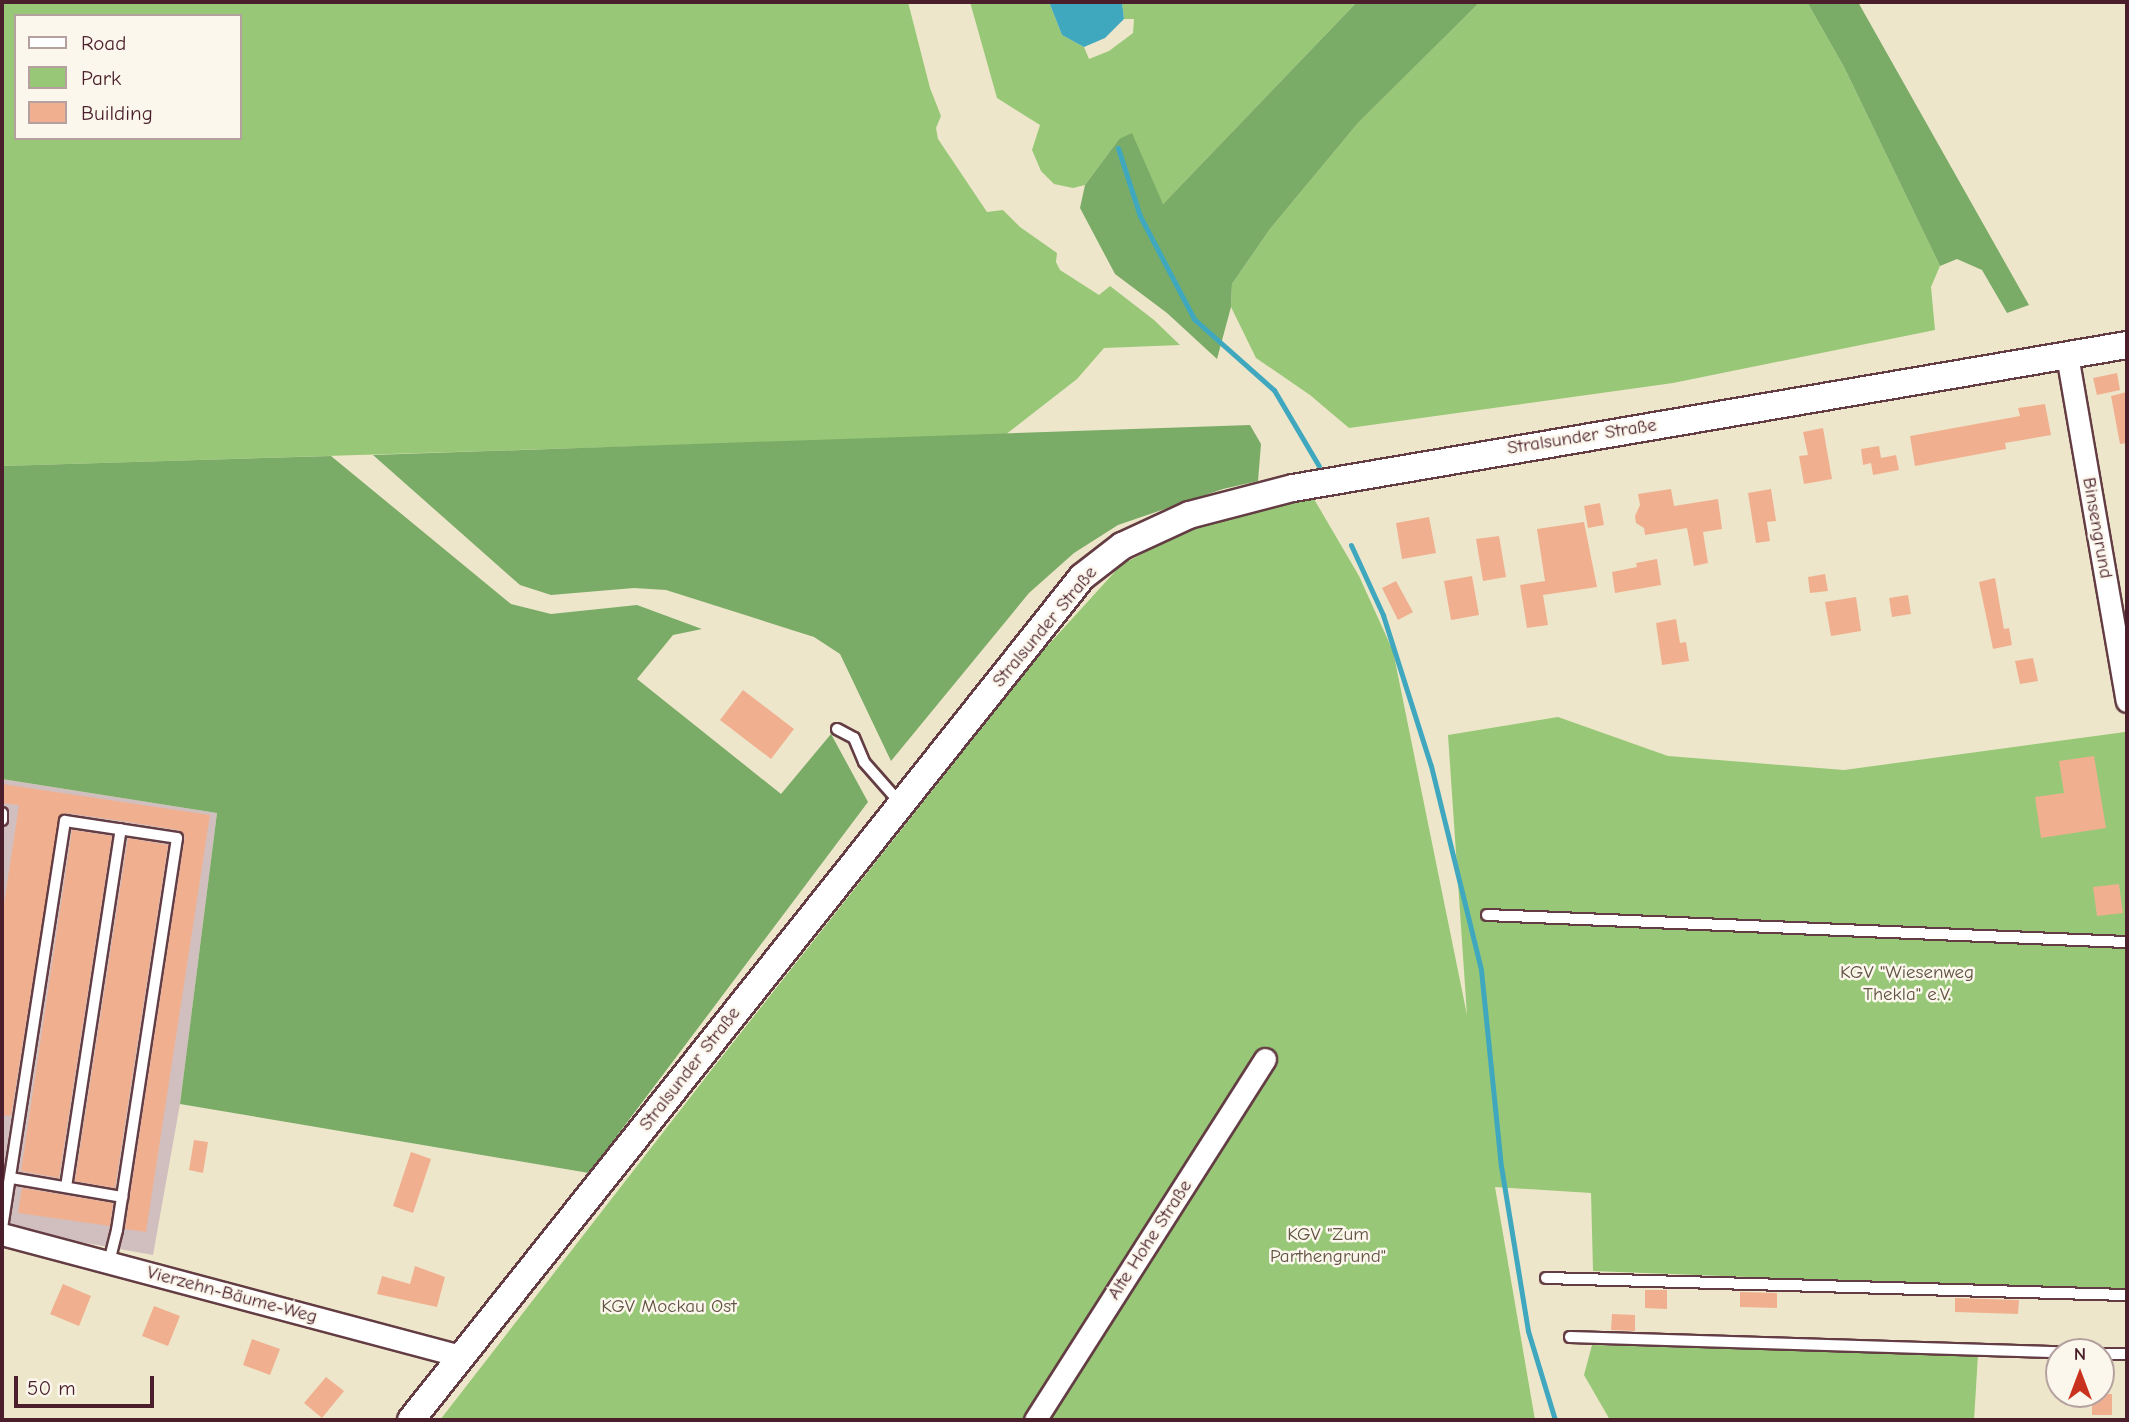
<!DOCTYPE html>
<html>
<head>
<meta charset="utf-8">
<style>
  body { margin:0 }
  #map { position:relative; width:2129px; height:1422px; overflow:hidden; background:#eee6ca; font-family:"Comic Neue",sans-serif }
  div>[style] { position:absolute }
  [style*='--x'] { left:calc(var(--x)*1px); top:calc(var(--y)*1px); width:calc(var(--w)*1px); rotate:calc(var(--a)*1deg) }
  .industrial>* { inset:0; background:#d1bfbf }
  .green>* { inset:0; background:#98c877 }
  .forest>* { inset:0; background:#7aac68 }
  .water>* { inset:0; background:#3fa8bf }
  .stream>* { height:5px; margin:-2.5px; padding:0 2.5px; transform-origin:2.5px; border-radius:2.5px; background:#3fa8bf }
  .building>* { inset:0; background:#f0b090 }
  .roads { filter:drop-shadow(2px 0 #633d43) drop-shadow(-2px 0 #633d43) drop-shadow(0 2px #633d43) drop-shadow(0 -2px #633d43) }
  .service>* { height:10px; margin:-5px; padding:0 5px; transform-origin:5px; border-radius:5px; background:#fff }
  .minor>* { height:21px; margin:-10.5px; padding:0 10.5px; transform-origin:10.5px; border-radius:10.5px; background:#fff }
  .tertiary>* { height:26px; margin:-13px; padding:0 13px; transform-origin:13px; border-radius:13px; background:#fff }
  span { translate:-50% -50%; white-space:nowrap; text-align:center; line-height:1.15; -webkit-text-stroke:5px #fbf7ec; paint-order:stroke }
  .street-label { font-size:19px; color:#4a1f2b }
  .park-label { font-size:19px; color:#615242 }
  .frame { position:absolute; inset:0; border:4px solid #4a1f2b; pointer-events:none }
  .legend { position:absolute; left:14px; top:14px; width:228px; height:126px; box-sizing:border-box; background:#fbf7ec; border:2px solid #b4a19f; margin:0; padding:9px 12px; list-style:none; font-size:21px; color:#4a1f2b }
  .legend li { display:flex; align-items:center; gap:14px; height:35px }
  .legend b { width:35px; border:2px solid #b4a19f }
  .north { position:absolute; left:2045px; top:1338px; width:70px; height:70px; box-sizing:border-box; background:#fbf7ec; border:2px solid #b4a19f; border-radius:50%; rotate:0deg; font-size:19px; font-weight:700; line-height:28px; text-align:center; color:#4a1f2b }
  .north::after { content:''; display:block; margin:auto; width:24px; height:32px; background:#c8321e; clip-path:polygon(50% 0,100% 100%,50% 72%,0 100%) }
  .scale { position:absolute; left:14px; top:1376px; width:140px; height:32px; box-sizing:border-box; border:4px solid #4a1f2b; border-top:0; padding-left:9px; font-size:21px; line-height:24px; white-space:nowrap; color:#4a1f2b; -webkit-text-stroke:5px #fbf7ec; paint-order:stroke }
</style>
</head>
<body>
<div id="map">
  <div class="industrial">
    <i style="clip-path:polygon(2px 779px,217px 813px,180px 1104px,153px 1255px,2px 1228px)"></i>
  </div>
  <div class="green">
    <i style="clip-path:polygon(evenodd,2px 2px,908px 2px,930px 88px,941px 116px,936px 128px,938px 139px,987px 212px,1003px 210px,1020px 227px,1057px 253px,1056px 262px,1060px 270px,1099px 295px,1110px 286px,1154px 320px,1180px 345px,1104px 348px,1077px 379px,1005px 435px,2px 466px,2px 2px,16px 16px,240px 16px,240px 138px,16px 138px,16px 16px)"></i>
    <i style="clip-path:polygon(970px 2px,1049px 2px,1062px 35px,1084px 47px,1089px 59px,1109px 51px,1133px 33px,1134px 19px,1124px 19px,1122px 2px,1357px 2px,1163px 204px,1119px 139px,1085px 185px,1073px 188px,1054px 184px,1041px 171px,1032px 150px,1040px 125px,997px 98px)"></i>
    <i style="clip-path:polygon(1480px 2px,1807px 2px,1844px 67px,1940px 266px,1931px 287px,1935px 330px,1673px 383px,1349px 428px,1310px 395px,1256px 358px,1231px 307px,1232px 284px,1270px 229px,1358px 123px)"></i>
    <i style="clip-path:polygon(1314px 499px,1359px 576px,1393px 651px,1467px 1015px,1448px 735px,1558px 717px,1668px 756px,1844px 770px,2125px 732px,2127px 1292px,1593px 1271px,1591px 1193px,1495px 1187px,1535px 1420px,440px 1420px,713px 1068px,1041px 653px,1121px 565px,1191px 528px,1255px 510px)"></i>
    <i style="clip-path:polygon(1592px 1345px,1978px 1355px,1974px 1420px,1610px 1420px,1584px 1375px)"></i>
  </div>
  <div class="forest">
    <i style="clip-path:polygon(1357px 2px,1480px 2px,1358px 123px,1270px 229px,1232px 284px,1231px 307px,1217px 359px,1167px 313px,1115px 274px,1080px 208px,1085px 185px,1119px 139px,1132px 133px,1163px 204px)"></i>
    <i style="clip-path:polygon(1807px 2px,1858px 2px,2029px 305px,2007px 313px,1982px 270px,1957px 259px,1940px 266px,1844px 67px)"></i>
    <i style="clip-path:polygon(1250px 425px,1261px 444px,1258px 481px,1223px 489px,1118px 525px,1074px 553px,1029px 593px,891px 761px,840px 654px,814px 637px,666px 590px,634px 588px,551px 595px,520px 585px,373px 455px)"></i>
    <i style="clip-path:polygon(331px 456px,511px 604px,551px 614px,637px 605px,702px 629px,673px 635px,637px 679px,781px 794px,831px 734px,868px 802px,589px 1173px,180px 1104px,217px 813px,2px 779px,2px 466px)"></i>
  </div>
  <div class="water">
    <i style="clip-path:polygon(1049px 2px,1122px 2px,1124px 19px,1105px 38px,1084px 47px,1062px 35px)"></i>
  </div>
  <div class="stream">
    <i style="--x:1118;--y:148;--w:71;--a:72.1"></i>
    <i style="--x:1140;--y:216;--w:116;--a:62.3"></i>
    <i style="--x:1194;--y:319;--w:107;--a:41.6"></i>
    <i style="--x:1274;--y:390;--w:88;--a:59.4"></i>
    <i style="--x:1351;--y:545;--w:77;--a:65.4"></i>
    <i style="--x:1383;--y:615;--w:158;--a:72.4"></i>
    <i style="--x:1431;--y:766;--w:210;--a:76.2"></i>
    <i style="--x:1481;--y:970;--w:197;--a:84.2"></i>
    <i style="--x:1501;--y:1166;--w:167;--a:80.7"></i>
    <i style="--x:1528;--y:1331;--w:93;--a:73.1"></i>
  </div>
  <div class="building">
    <i style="clip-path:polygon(2117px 373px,2120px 390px,2097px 395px,2093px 378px)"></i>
    <i style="clip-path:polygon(2127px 392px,2127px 443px,2120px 444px,2111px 396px)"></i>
    <i style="clip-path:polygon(2045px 404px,2051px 435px,2005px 443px,2006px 449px,1915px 466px,1910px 436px,2020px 416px,2018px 408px)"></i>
    <i style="clip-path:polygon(1823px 428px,1832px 479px,1804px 484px,1799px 456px,1808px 455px,1803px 432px)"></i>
    <i style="clip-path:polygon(1879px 446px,1881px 458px,1896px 455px,1899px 470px,1873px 475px,1871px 463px,1863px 465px,1861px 449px)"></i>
    <i style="clip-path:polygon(1671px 489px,1674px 506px,1718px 499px,1722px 529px,1703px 532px,1708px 563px,1694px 566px,1687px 528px,1645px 535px,1644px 528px,1636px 523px,1635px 516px,1640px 505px,1638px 494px)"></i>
    <i style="clip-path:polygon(1771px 489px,1776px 521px,1767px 522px,1770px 541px,1756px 543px,1748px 493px)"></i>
    <i style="clip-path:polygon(1600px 503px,1604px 525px,1588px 528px,1584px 506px)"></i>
    <i style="clip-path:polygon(1429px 517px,1436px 553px,1402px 559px,1396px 523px)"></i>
    <i style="clip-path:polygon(1584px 522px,1597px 587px,1543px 595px,1548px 625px,1527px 628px,1520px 585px,1545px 581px,1537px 529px)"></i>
    <i style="clip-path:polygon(1499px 536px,1506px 577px,1483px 581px,1476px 539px)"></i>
    <i style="clip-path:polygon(1657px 559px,1661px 585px,1615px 593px,1612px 572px,1637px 567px,1636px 563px)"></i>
    <i style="clip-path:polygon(1825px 574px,1828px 591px,1810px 593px,1808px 577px)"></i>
    <i style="clip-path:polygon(1472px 576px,1479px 615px,1451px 620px,1444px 581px)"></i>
    <i style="clip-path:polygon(1995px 578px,2004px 629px,2009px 628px,2012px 645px,1993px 649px,1979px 582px)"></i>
    <i style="clip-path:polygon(1396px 581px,1413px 612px,1398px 620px,1382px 588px)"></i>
    <i style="clip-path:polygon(1908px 595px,1911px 614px,1892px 617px,1889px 598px)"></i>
    <i style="clip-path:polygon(1856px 597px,1861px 631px,1831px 636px,1825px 602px)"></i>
    <i style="clip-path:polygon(1676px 619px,1680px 643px,1686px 642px,1689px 661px,1662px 665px,1656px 623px)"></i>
    <i style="clip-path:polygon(2033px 658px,2038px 681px,2020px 684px,2015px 661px)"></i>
    <i style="clip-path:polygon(743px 690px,794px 729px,771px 759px,720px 720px)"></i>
    <i style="clip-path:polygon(2094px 756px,2106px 828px,2041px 838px,2035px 797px,2064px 793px,2059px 761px)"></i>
    <i style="clip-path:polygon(2px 784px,210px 815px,146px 1232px,125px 1229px,185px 836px,178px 830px,122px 821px,66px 813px,59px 817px,11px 1116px,2px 1115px,2px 917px,19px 805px,2px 803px)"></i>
    <i style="clip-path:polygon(72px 830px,112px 836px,59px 1178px,21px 1171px)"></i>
    <i style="clip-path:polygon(128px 838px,168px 845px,115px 1188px,75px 1181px)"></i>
    <i style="clip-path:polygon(2119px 884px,2123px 913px,2097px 916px,2093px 887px)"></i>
    <i style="clip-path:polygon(194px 1140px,208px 1142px,203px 1173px,189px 1170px)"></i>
    <i style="clip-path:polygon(411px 1152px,431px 1159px,413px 1213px,393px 1206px)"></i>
    <i style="clip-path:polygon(22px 1188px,113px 1203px,110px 1226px,18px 1213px)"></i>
    <i style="clip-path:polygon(415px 1266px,445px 1277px,437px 1307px,377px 1294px,382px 1276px,410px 1284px)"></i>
    <i style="clip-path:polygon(63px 1284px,91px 1296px,79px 1326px,50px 1314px)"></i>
    <i style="clip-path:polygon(1645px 1290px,1667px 1290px,1667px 1309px,1645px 1308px)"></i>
    <i style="clip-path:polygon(1740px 1292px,1777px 1293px,1777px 1308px,1740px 1307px)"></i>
    <i style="clip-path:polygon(1955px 1298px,2019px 1300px,2018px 1314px,1955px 1312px)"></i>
    <i style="clip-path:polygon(154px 1306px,180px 1316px,168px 1346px,142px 1336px)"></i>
    <i style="clip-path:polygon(1612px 1314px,1635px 1315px,1635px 1331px,1611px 1330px)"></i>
    <i style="clip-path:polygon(252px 1339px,280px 1349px,270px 1375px,243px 1365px)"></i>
    <i style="clip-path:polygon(326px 1377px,344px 1391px,322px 1418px,304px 1403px)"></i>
    <i style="clip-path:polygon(2092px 1394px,2112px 1394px,2112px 1415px,2092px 1415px)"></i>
  </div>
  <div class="roads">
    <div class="service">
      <i style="--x:837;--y:729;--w:19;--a:28"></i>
      <i style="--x:854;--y:738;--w:26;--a:67"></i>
      <i style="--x:864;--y:762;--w:56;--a:48.6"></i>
      <i style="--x:2;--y:813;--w:7;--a:90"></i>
      <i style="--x:1487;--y:915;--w:641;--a:2.42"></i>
      <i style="--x:11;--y:1178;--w:113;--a:9.7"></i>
      <i style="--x:66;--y:1187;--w:362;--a:-81.3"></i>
      <i style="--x:2;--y:1228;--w:412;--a:-81.2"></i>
      <i style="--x:65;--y:821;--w:113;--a:8.6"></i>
      <i style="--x:177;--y:838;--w:397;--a:98.7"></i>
      <i style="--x:117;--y:1230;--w:34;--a:104"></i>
      <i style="--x:1546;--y:1278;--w:581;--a:1.68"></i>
      <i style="--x:1570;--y:1337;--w:489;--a:1.8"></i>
      <i style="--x:2101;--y:1354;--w:26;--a:0"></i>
    </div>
    <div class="minor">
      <i style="--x:2067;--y:355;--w:351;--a:80.2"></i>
      <i style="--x:2;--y:1234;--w:476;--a:14.9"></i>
      <i style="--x:1035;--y:1420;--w:428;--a:-57.5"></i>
    </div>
    <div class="tertiary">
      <i style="--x:411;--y:1420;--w:1077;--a:-51.48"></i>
      <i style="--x:1082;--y:577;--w:51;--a:-37.8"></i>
      <i style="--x:1122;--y:546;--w:74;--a:-24.8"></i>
      <i style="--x:1189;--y:515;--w:107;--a:-14.6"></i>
      <i style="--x:1293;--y:488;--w:846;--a:-9.73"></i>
    </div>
  </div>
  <div class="street-label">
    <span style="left:1582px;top:437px;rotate:-9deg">Stralsunder Straße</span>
    <span style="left:2097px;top:528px;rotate:80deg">Binsengrund</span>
    <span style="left:1045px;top:627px;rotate:-50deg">Stralsunder Straße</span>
    <span style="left:690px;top:1069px;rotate:-52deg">Stralsunder Straße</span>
    <span style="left:1150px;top:1240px;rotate:-57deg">Alte Hohe Straße</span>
    <span style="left:232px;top:1295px;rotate:15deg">Vierzehn-Bäume-Weg</span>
  </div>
  <div class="park-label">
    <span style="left:1907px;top:984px">KGV "Wiesenweg<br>Thekla" e.V.</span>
    <span style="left:1328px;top:1246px">KGV "Zum<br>Parthengrund"</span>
    <span style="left:669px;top:1307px">KGV Mockau Ost</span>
  </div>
  <div class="frame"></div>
  <ul class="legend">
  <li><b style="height:9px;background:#fff"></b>Road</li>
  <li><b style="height:19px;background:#98c877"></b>Park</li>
  <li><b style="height:19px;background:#f0b090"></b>Building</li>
  </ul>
  <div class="north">N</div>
  <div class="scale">50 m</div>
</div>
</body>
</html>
